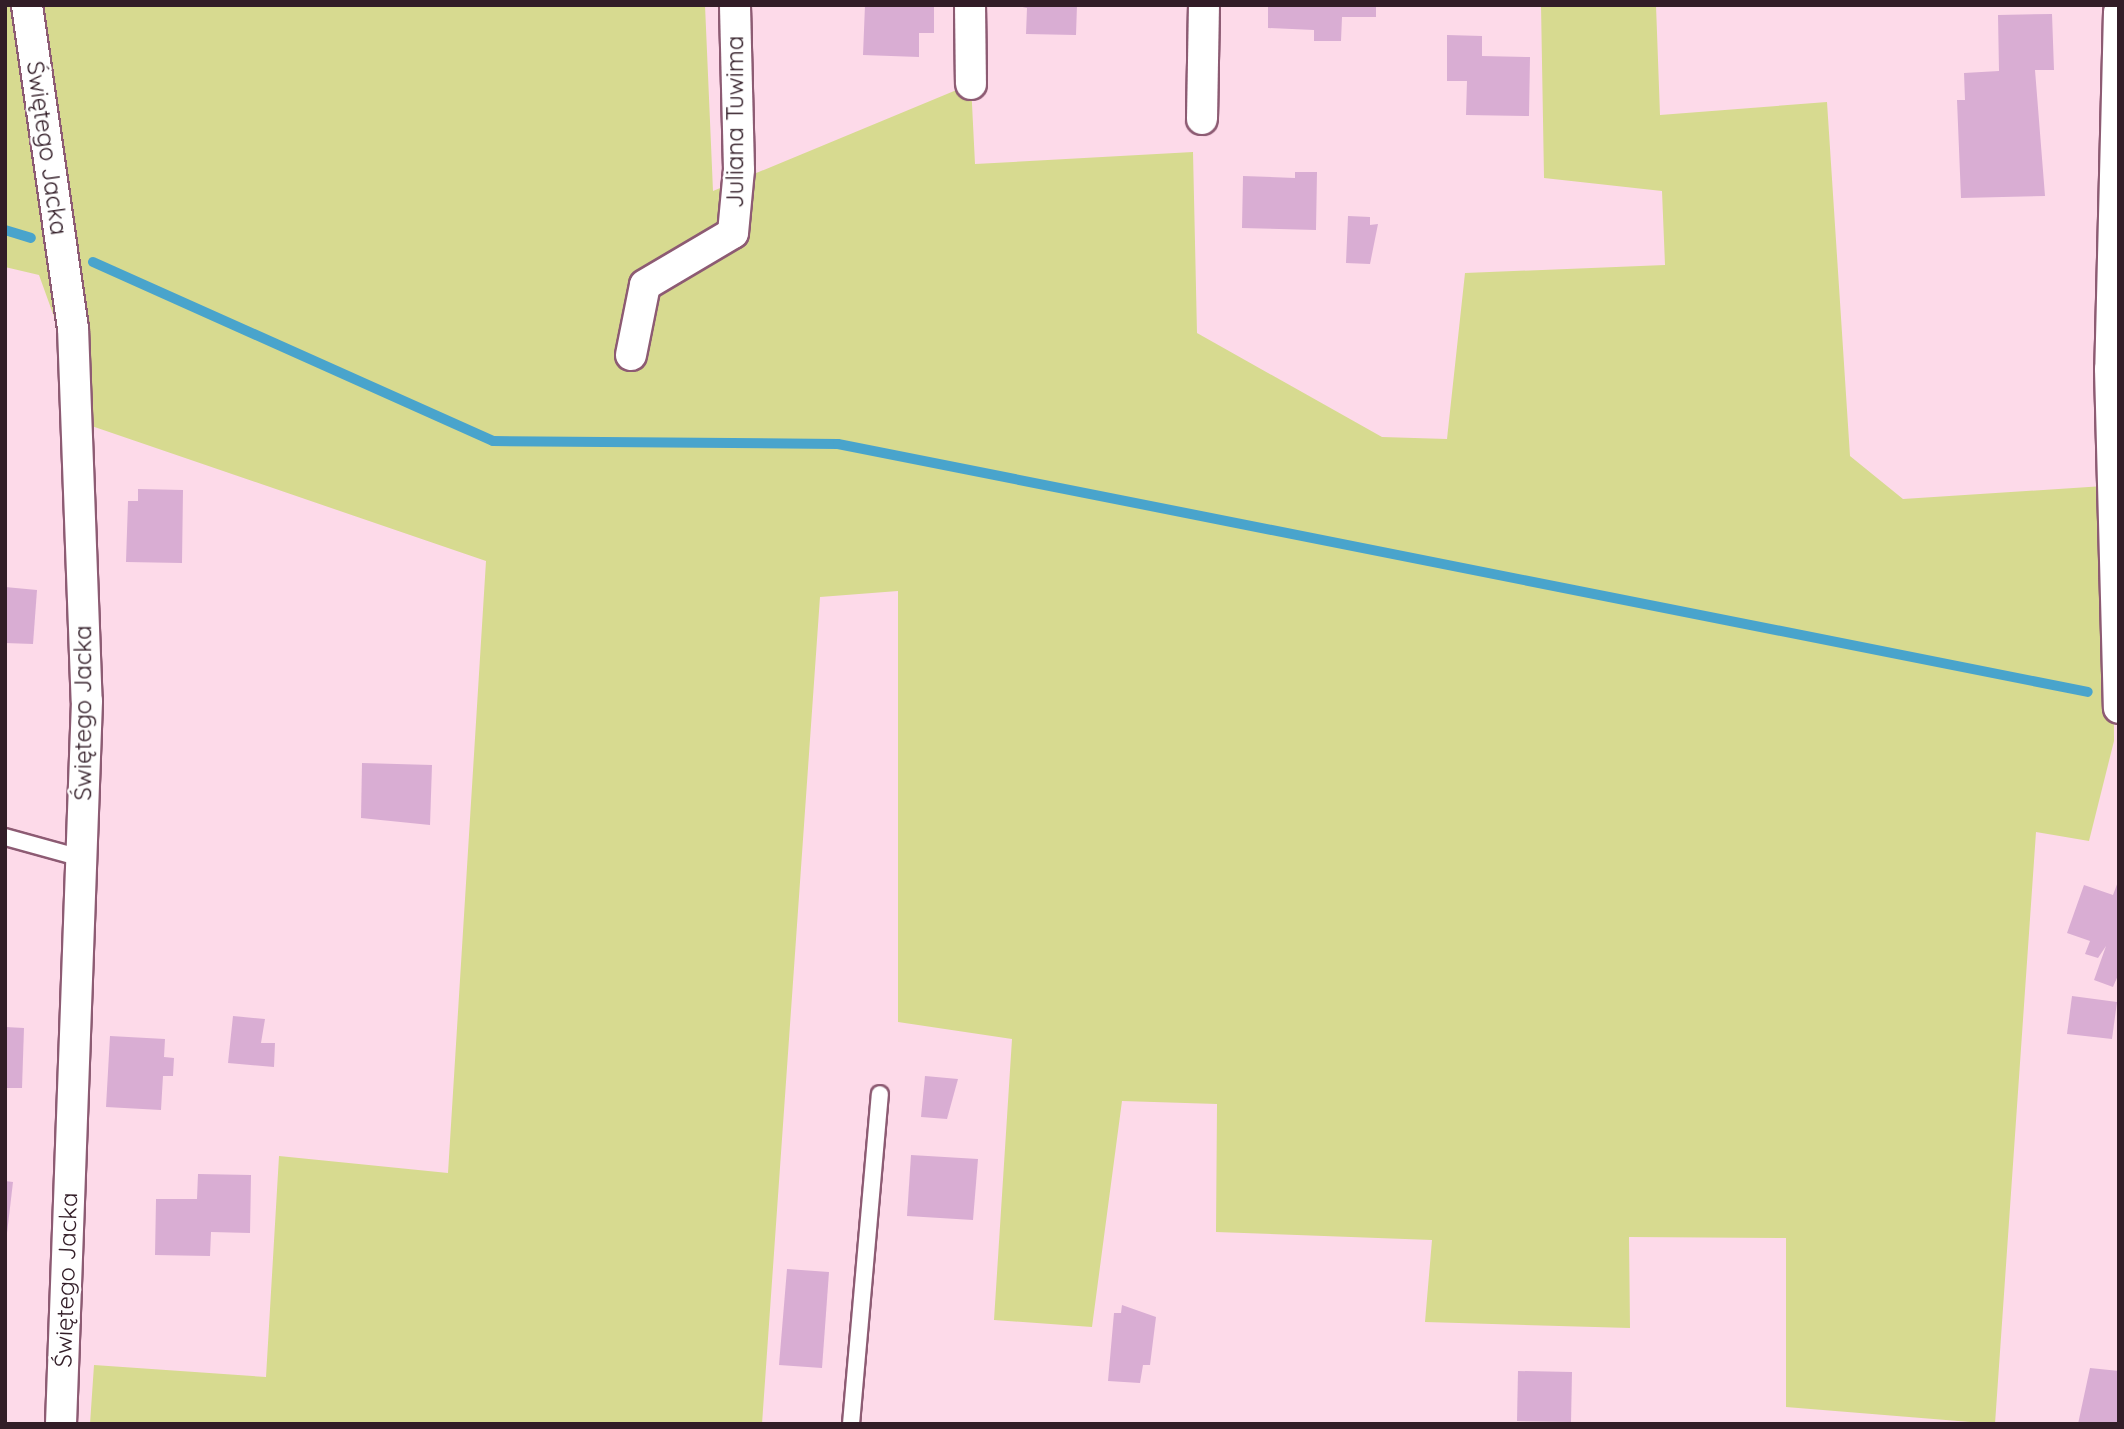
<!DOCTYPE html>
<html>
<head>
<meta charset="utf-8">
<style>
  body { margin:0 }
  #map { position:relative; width:2124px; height:1429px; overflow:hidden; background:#fddae9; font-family:Quicksand,sans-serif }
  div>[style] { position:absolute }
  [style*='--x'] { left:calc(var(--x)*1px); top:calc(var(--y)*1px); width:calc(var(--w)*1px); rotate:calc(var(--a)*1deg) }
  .green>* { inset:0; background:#d7da90 }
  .stream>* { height:10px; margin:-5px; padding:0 5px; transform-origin:5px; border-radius:5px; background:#49a4cc }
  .building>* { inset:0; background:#d9add3 }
  .roads { filter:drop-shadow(2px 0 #8d5b73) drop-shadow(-2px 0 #8d5b73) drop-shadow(0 2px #8d5b73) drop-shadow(0 -2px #8d5b73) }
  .service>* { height:16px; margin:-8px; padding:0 8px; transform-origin:8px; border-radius:8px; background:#fff }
  .minor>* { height:30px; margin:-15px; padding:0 15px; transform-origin:15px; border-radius:15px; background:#fff }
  span { translate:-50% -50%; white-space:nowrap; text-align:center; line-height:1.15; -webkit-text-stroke:5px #fff; paint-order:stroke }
  .street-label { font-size:24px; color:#321d27 }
  .frame { position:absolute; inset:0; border:7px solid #321d27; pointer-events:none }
</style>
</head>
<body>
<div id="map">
  <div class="green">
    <i style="clip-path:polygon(5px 5px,705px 5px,713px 191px,971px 84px,975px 164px,1193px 152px,1197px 333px,1382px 437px,1447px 439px,1465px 273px,1665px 265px,1662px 191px,1544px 178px,1541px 5px,1656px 5px,1660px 115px,1827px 102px,1850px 456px,1903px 499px,2119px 485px,2113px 490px,2114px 741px,2089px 841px,2036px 832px,1995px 1424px,1786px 1407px,1786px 1238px,1629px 1237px,1630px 1328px,1425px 1322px,1432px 1240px,1216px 1232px,1217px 1104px,1122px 1101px,1092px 1327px,994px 1320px,1012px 1039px,898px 1022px,898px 591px,820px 597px,762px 1424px,90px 1424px,94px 1365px,266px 1377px,279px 1156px,448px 1173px,486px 561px,77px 421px,75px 375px,39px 275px,5px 267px)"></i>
  </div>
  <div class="stream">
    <i style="--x:5;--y:230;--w:27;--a:17"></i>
    <i style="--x:93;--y:262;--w:438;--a:24.1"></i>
    <i style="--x:493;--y:441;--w:345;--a:0.5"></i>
    <i style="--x:838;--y:444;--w:1274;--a:11.22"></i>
  </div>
  <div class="building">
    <i style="clip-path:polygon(865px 5px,934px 5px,934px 33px,919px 33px,919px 57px,863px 55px)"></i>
    <i style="clip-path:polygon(1014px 5px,1077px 5px,1076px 35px,1026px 34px,1027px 8px)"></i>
    <i style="clip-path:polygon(1268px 5px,1376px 5px,1376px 17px,1342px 17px,1341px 41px,1314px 41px,1314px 30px,1268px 28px)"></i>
    <i style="clip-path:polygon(2052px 14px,2054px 70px,2035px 70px,2045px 196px,1961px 198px,1957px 100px,1965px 100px,1964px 73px,1999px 71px,1998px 15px)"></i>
    <i style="clip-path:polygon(1447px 35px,1482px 36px,1482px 56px,1530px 57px,1529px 116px,1466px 115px,1467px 81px,1447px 81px)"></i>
    <i style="clip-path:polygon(1295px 172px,1317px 172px,1316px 230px,1242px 228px,1243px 176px,1295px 178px)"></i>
    <i style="clip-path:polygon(1348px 216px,1370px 217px,1370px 225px,1378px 224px,1370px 264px,1346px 263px)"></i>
    <i style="clip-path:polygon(138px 489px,183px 490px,182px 563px,126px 562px,128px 501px,138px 501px)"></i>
    <i style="clip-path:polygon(5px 587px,37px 590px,33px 644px,5px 643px)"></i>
    <i style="clip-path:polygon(362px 763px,432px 765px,430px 825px,361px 818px)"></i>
    <i style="clip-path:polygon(2119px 879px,2119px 973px,2113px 987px,2094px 980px,2106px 946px,2098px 958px,2085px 954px,2090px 941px,2067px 933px,2084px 885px,2113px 895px)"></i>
    <i style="clip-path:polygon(2072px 996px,2117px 1002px,2112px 1039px,2067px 1034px)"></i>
    <i style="clip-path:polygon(233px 1016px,265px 1019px,261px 1043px,275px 1043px,274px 1067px,228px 1063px)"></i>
    <i style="clip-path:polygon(5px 1027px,24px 1028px,22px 1088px,5px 1088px)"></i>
    <i style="clip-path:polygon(110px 1036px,165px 1039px,164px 1057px,174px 1058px,173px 1076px,163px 1076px,161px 1110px,106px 1107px)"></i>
    <i style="clip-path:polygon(925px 1076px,958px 1079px,947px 1119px,921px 1117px)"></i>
    <i style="clip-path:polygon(911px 1155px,978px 1159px,973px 1220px,907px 1216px)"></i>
    <i style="clip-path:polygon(198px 1174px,251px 1175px,250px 1233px,211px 1232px,210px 1256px,155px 1255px,156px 1199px,197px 1199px)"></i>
    <i style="clip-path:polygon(5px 1181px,13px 1182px,7px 1233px,5px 1233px)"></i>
    <i style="clip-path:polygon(787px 1269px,829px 1272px,822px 1368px,779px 1365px)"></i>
    <i style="clip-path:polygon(1122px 1305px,1156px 1317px,1150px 1365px,1143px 1365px,1140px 1383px,1108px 1381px,1114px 1313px,1121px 1313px)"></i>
    <i style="clip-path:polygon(2090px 1368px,2119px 1371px,2119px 1424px,2078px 1424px)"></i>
    <i style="clip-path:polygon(1518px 1371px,1572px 1372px,1571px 1422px,1517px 1421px)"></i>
  </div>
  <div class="roads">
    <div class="service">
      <i style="--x:5;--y:837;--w:79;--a:15.4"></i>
      <i style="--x:851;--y:1424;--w:331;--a:-85"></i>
    </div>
    <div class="minor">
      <i style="--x:27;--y:5;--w:326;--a:81.9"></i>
      <i style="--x:73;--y:328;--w:373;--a:87.9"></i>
      <i style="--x:87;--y:701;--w:723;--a:92.06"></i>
      <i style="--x:970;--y:5;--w:79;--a:89.3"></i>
      <i style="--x:2119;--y:12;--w:357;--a:91.4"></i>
      <i style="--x:2110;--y:369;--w:339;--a:88.5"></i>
      <i style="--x:1202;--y:119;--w:114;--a:-89"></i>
      <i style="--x:631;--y:355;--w:71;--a:-78.7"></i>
      <i style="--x:645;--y:285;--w:102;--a:-30.6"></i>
      <i style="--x:733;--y:233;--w:63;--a:-84.6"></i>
      <i style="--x:739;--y:170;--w:165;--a:-91.4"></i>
    </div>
  </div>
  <div class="street-label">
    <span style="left:735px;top:122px;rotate:-90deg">Juliana Tuwima</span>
    <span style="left:47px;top:148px;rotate:82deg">Świętego Jacka</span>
    <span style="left:83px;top:713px;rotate:-90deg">Świętego Jacka</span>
    <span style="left:66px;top:1280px;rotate:-88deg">Świętego Jacka</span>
  </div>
  <div class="frame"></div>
</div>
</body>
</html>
